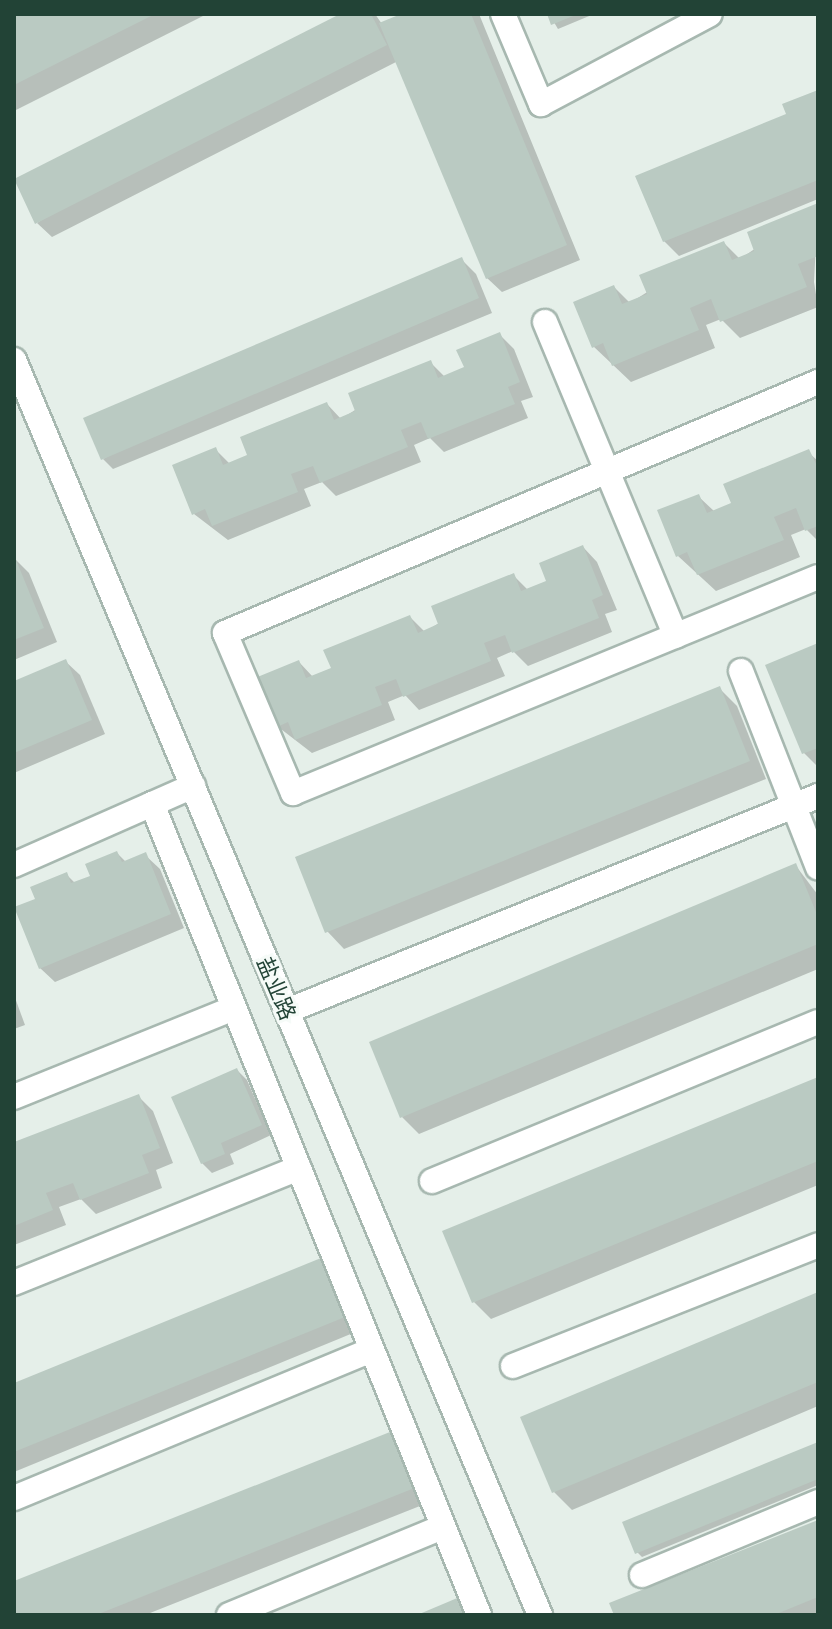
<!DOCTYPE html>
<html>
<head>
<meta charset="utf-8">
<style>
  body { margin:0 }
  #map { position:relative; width:832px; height:1629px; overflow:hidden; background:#e5efe9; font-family:Ubuntu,"Noto Sans SC",sans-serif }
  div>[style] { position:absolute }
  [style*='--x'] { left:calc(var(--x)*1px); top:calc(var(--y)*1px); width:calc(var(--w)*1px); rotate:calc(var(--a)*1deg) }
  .shadow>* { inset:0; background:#0003 }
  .building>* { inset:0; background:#bacac2 }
  .roads { filter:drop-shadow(2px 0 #a7b8b0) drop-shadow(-2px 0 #a7b8b0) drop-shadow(0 2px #a7b8b0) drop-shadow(0 -2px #a7b8b0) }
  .minor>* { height:24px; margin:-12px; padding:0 12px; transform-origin:12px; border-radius:12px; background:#fff }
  span { translate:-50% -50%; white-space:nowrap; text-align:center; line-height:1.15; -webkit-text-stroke:6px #f6fbf8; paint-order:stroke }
  .street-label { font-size:22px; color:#224336 }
  .frame { position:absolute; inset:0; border:16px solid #224336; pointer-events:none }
</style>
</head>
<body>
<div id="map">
  <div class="shadow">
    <i style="clip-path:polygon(14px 14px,207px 14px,14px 111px)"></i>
    <i style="clip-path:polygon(345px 14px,375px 14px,382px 24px,406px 14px,479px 14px,580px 260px,502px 292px,487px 278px,398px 61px,52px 237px,37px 223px)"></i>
    <i style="clip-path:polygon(549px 14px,594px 14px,558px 29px)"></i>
    <i style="clip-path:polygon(818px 92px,818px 199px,679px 256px,664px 241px)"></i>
    <i style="clip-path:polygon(818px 205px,814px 282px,818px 307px,740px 338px,721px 319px,706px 325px,715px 348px,631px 382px,593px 346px,614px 287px,630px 303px,724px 243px,740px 259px)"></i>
    <i style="clip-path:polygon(461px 259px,476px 274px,492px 313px,113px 469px,103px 459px)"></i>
    <i style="clip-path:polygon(499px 334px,514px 349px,533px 397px,521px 401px,528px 418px,444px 452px,430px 438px,414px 445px,421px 462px,336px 496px,322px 482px,304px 489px,311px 506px,228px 540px,194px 514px,215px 449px,230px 464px,250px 456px,327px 404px,341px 419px,430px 362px,445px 377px,466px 369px)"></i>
    <i style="clip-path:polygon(808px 452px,818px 461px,818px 541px,806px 529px,791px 535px,800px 557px,716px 591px,678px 556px,698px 496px,715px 512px,734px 505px)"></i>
    <i style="clip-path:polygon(583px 547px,597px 562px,617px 610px,605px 614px,612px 632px,528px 666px,513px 651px,497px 658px,505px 676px,419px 710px,405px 695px,388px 702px,395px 720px,312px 753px,277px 726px,299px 662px,313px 677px,333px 669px,410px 617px,425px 632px,513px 575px,528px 590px,549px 582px)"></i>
    <i style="clip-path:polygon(14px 558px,29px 573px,57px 642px,14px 660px)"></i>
    <i style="clip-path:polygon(818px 645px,818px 767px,804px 753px)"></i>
    <i style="clip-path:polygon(65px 661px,80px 675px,105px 734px,14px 773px,14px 683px)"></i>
    <i style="clip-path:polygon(719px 688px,737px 706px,766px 779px,344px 949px,327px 931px)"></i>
    <i style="clip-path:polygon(117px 853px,126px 862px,145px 855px,160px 869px,184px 928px,55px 982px,40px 968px,37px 900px,66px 874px,76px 884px,92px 877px)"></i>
    <i style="clip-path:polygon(796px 866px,818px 895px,818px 969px,419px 1134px,402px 1117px)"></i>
    <i style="clip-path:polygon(14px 995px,25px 1025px,14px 1029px)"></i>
    <i style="clip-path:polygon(237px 1070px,247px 1080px,271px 1135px,230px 1154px,234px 1164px,212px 1173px,202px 1163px)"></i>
    <i style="clip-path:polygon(818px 1079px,818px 1185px,491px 1319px,474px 1302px)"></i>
    <i style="clip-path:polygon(138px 1096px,153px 1111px,173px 1163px,156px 1170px,162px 1188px,96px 1214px,81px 1199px,59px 1207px,66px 1225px,14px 1245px,14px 1144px)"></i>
    <i style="clip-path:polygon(321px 1260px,335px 1275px,358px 1331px,14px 1472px,14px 1385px)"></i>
    <i style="clip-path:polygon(818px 1294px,818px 1406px,572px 1510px,554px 1492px)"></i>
    <i style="clip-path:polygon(394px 1433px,430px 1502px,145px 1615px,14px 1615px,14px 1584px)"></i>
    <i style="clip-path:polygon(818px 1444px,818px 1485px,642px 1557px,637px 1552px)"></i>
    <i style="clip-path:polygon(818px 1522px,818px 1615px,616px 1615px)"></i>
  </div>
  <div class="building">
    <i style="clip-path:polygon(14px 14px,155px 14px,14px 85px)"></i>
    <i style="clip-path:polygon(340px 14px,371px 14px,387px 45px,35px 224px,14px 179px)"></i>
    <i style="clip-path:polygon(401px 14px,471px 14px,567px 245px,486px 279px,379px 23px)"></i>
    <i style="clip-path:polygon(547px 14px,578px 14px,551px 25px)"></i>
    <i style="clip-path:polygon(818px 90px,818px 180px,663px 242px,635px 176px,786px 114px,782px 104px)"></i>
    <i style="clip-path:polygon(818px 203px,818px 256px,798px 264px,807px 287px,720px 322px,711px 299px,690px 308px,699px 330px,612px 366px,603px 343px,592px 348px,573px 302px,614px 285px,622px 304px,647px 294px,639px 275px,724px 241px,732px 260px,754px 251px,747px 232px)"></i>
    <i style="clip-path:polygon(462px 257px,479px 298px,101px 460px,83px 418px)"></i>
    <i style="clip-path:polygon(500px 332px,520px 382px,508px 387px,515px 404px,428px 439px,421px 422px,401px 430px,408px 447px,320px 483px,313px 466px,291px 474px,298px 492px,212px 526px,205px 509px,192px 515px,172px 465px,216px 447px,223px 465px,247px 455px,240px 437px,327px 402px,334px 420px,355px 411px,348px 393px,431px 360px,438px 378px,464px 367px,456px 350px)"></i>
    <i style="clip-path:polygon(809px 449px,818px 468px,818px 526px,805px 531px,796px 508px,774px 517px,784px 540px,697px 575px,687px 552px,676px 557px,657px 510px,699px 494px,707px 513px,731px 503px,723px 484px)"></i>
    <i style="clip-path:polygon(583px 545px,603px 595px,592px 600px,599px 618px,512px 653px,505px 635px,484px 643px,491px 661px,403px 697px,396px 679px,375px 687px,382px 705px,295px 740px,288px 722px,275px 728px,255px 678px,299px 660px,306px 678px,331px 668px,323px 650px,410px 615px,418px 633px,438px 624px,431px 606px,514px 573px,521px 591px,546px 581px,539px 563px)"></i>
    <i style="clip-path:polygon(14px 555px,44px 628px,14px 640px)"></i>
    <i style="clip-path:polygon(818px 643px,818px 748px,802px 754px,765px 665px)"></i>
    <i style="clip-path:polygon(66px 659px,92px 720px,14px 753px,14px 681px)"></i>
    <i style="clip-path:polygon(720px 686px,750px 761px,325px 933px,295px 857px)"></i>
    <i style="clip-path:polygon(117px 851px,122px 862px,146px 852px,171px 914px,39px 969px,14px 907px,35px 899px,30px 887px,67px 872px,71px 883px,90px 876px,85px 864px)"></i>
    <i style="clip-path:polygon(796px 863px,818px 917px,818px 944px,400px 1118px,369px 1042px)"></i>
    <i style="clip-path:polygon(237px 1068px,262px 1125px,221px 1143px,225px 1154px,201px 1164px,171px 1097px)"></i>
    <i style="clip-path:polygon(818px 1077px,818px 1161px,472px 1303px,442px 1231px)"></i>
    <i style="clip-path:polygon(139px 1094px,160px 1148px,142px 1155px,149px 1173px,80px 1200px,73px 1183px,46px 1193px,53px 1210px,14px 1226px,14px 1142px)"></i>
    <i style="clip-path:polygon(321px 1258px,345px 1317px,14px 1452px,14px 1383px)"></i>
    <i style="clip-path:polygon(818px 1292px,818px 1382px,552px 1493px,520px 1417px)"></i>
    <i style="clip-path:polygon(395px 1430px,417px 1487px,96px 1615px,14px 1615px,14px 1581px)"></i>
    <i style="clip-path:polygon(818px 1442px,818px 1479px,635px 1554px,622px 1522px)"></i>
    <i style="clip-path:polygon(818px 1520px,818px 1597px,774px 1615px,614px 1615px,609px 1603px)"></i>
    <i style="clip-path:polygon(462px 1596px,469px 1615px,417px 1615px)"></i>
  </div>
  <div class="roads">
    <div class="minor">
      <i style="--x:503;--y:14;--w:98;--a:67.1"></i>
      <i style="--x:541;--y:104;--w:191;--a:-28"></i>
      <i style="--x:545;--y:322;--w:340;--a:67.4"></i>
      <i style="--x:14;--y:360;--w:1361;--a:67.26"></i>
      <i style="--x:818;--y:382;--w:644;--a:157.06"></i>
      <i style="--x:225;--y:633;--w:174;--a:67"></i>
      <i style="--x:293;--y:793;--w:568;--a:-22.36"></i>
      <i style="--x:741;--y:671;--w:211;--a:68.6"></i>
      <i style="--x:152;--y:804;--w:874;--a:68.04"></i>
      <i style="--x:14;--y:865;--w:196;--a:-23.8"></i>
      <i style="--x:287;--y:1011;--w:573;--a:-22.04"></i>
      <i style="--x:14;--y:1097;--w:237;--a:-22"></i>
      <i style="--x:432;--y:1181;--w:417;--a:-22.4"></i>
      <i style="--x:14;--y:1283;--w:307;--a:-22"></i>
      <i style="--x:513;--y:1366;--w:328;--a:-21.6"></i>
      <i style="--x:14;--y:1498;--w:387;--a:-22.5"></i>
      <i style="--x:642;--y:1575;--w:191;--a:-22.5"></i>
      <i style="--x:229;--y:1615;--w:231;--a:-22.4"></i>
    </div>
  </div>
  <div class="street-label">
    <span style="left:277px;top:988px;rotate:67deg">盐业路</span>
  </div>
  <div class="frame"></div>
</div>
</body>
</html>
